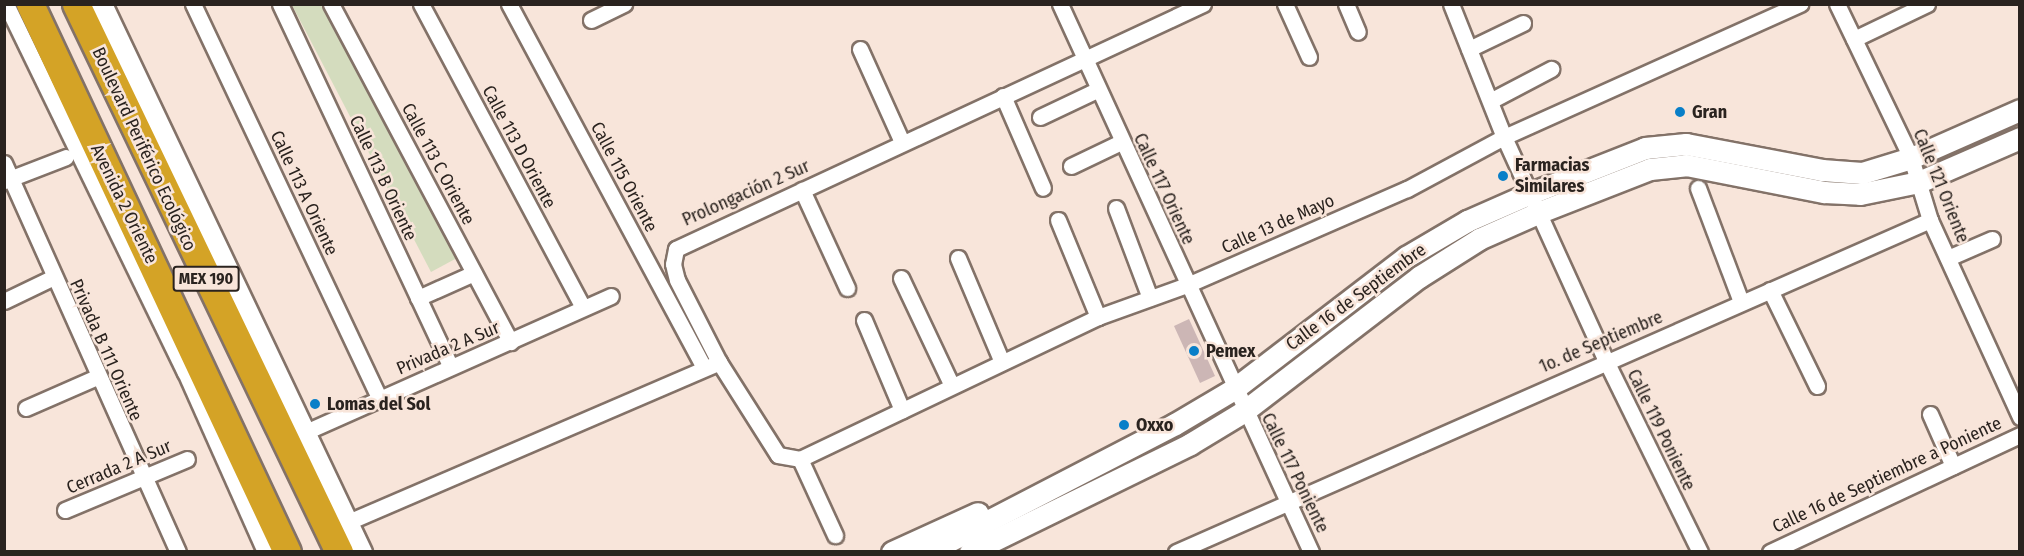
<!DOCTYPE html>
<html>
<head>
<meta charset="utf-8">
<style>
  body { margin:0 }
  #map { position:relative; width:2024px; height:556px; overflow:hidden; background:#f8e5da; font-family:"Fira Sans Condensed",sans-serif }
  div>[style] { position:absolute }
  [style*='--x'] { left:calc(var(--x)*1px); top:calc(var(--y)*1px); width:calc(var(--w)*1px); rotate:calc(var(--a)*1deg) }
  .green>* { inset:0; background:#d4dcbe }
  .building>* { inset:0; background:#ccb6b5 }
  .roads { filter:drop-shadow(2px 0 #837268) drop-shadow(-2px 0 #837268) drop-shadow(0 2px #837268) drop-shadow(0 -2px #837268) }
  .street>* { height:15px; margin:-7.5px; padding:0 7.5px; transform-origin:7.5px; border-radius:7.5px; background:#fff }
  .secondary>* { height:21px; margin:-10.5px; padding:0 10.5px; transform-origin:10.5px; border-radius:10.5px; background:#fff }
  .highway>* { height:27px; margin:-13.5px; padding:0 13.5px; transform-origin:13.5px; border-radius:13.5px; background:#d4a326 }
  .dots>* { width:16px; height:16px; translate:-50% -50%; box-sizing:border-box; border:3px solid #f8e5da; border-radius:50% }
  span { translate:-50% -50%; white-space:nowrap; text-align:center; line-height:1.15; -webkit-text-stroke:5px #f8e5da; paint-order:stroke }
  .shield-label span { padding:2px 4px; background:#f8e5da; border:2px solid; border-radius:4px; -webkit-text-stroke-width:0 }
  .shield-label { font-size:16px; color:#2a231f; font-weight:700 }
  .poi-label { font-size:18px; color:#2a231f; font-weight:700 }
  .left { translate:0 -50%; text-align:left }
  .street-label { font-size:18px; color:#2a231f }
  .frame { position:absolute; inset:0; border:6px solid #2a231f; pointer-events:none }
</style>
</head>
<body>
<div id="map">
  <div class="green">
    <i style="clip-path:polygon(292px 5px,321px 5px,457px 258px,431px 272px)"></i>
  </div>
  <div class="building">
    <i style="clip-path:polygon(1189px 319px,1215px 376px,1200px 383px,1174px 326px)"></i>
  </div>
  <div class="roads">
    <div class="street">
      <i style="--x:6;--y:4;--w:409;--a:64.1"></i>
      <i style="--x:185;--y:372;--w:197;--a:66"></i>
      <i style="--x:193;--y:4;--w:437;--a:64.7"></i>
      <i style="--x:280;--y:4;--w:401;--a:64.8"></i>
      <i style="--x:331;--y:4;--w:383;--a:62"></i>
      <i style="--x:421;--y:4;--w:344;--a:61.9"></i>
      <i style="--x:509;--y:4;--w:413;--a:61.8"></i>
      <i style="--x:1060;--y:4;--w:603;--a:65.39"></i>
      <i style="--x:1203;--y:4;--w:581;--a:155.07"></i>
      <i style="--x:676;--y:249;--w:15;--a:101"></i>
      <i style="--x:673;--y:264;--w:16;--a:76"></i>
      <i style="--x:677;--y:280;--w:92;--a:62.9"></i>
      <i style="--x:719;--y:362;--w:110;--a:57.6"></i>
      <i style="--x:778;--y:455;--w:22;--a:10"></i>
      <i style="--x:800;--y:459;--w:330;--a:-25.5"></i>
      <i style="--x:1098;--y:317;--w:95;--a:-19.8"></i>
      <i style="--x:1187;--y:285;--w:240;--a:-23.6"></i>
      <i style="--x:1407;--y:189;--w:110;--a:-28.2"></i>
      <i style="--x:1504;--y:137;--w:325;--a:-24.2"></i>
      <i style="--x:1285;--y:4;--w:58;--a:65.6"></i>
      <i style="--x:1346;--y:4;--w:30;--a:67"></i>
      <i style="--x:1451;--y:4;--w:143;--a:68.3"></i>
      <i style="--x:1504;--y:137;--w:246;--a:65.5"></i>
      <i style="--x:1606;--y:361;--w:213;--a:63.8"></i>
      <i style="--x:1837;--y:4;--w:171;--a:64.3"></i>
      <i style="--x:1911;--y:158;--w:65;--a:73"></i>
      <i style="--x:1930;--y:220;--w:217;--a:65.4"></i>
      <i style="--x:591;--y:20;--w:37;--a:-26"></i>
      <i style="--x:1854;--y:39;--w:81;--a:-25.6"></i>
      <i style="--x:860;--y:49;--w:102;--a:65.7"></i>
      <i style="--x:1469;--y:49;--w:60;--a:-25.7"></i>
      <i style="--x:1003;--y:96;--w:100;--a:66.5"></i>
      <i style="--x:1492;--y:100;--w:67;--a:-27.7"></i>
      <i style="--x:1040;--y:117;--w:63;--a:-25.3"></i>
      <i style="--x:4;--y:163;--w:426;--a:65.9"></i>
      <i style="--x:1071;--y:166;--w:55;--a:-25.6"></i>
      <i style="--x:4;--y:181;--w:66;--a:-21.2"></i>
      <i style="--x:1698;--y:188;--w:122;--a:69.3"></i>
      <i style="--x:802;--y:190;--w:108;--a:65.3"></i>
      <i style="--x:1116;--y:208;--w:96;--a:69.3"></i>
      <i style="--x:1058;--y:220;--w:105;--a:67.6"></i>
      <i style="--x:958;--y:258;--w:113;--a:67.1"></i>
      <i style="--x:1948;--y:258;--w:48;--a:-23.4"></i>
      <i style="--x:901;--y:278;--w:119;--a:64.7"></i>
      <i style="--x:1770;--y:290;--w:107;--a:63.9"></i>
      <i style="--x:418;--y:298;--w:61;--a:-24.1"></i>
      <i style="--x:4;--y:301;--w:53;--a:-25.6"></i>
      <i style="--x:864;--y:320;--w:98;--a:67.1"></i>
      <i style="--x:26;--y:408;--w:77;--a:-23.6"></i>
      <i style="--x:1930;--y:414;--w:57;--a:66.1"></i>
      <i style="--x:301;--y:434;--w:339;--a:-24"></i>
      <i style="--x:800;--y:459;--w:84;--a:65.3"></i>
      <i style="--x:65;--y:510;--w:132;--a:-22.7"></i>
      <i style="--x:339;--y:526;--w:414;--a:-23.3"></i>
      <i style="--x:1176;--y:552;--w:824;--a:-23.76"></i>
      <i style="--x:1770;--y:552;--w:276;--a:-25.1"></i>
    </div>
    <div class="secondary">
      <i style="--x:101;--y:4;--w:607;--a:64.62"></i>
      <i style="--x:892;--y:552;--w:94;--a:-24.4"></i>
      <i style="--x:928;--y:552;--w:278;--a:-27.4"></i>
      <i style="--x:1175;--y:424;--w:69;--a:-30.7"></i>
      <i style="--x:1234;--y:389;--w:217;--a:-37.5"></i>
      <i style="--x:1406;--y:257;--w:71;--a:-30.5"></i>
      <i style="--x:1467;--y:221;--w:70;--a:-23.6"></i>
      <i style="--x:1531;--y:193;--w:123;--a:-21.5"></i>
      <i style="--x:1645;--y:148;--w:41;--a:-5.6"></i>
      <i style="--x:1686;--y:144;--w:138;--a:10.8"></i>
      <i style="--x:1822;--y:170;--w:40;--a:4.3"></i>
      <i style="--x:1862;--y:173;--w:51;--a:-17"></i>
      <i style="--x:1911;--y:158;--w:119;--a:-23.8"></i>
      <i style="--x:970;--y:552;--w:245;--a:-26.1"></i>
      <i style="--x:1190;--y:444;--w:62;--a:-31.1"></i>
      <i style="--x:1243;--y:412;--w:222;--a:-37.5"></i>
      <i style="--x:1419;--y:277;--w:71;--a:-32.3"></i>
      <i style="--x:1479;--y:239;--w:67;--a:-23.9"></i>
      <i style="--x:1540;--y:212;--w:118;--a:-21.4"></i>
      <i style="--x:1650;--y:169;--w:36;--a:-6"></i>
      <i style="--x:1686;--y:165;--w:141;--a:11.1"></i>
      <i style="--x:1824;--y:192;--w:36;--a:3"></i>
      <i style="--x:1860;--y:194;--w:60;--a:-11.5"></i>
      <i style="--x:1919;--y:182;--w:110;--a:-23.5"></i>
    </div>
    <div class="highway">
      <i style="--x:30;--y:4;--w:605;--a:64.87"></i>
      <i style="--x:76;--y:4;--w:608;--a:64.36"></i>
    </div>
  </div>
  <div class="dots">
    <i style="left:1680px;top:112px;background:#097fc8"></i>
    <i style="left:1503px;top:176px;background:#097fc8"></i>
    <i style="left:1194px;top:351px;background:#097fc8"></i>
    <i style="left:315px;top:404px;background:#097fc8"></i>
    <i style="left:1124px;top:425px;background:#097fc8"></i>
  </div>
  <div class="shield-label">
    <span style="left:206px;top:279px">MEX 190</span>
  </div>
  <div class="poi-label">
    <span class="left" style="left:1692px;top:112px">Gran</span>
    <span class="left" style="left:1515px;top:176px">Farmacias<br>Similares</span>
    <span class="left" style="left:1206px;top:351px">Pemex</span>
    <span class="left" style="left:327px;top:404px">Lomas del Sol</span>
    <span class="left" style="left:1136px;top:425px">Oxxo</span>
  </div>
  <div class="street-label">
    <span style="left:519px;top:147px;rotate:62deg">Calle 113 D Oriente</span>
    <span style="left:144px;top:149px;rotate:65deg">Boulevard Periférico Ecológico</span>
    <span style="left:438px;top:164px;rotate:62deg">Calle 113 C Oriente</span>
    <span style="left:624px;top:177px;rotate:62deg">Calle 115 Oriente</span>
    <span style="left:383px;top:178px;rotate:65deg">Calle 113 B Oriente</span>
    <span style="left:1941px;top:186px;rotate:68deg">Calle 121 Oriente</span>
    <span style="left:1164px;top:189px;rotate:65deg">Calle 117 Oriente</span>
    <span style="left:304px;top:193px;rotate:65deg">Calle 113 A Oriente</span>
    <span style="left:746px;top:193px;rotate:-24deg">Prolongación 2 Sur</span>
    <span style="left:124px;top:204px;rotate:64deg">Avenida 2 Oriente</span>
    <span style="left:1278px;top:224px;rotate:-24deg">Calle 13 de Mayo</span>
    <span style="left:1356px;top:297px;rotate:-36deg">Calle 16 de Septiembre</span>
    <span style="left:1601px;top:342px;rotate:-23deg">1o. de Septiembre</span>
    <span style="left:448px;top:348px;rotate:-23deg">Privada 2 A Sur</span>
    <span style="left:106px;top:350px;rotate:66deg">Privada B 111 Oriente</span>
    <span style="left:1661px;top:430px;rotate:64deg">Calle 119 Poniente</span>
    <span style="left:119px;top:467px;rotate:-23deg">Cerrada 2 A Sur</span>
    <span style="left:1295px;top:473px;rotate:64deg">Calle 117 Poniente</span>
    <span style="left:1887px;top:475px;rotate:-25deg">Calle 16 de Septiembre a Poniente</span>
  </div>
  <div class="frame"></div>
</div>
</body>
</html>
